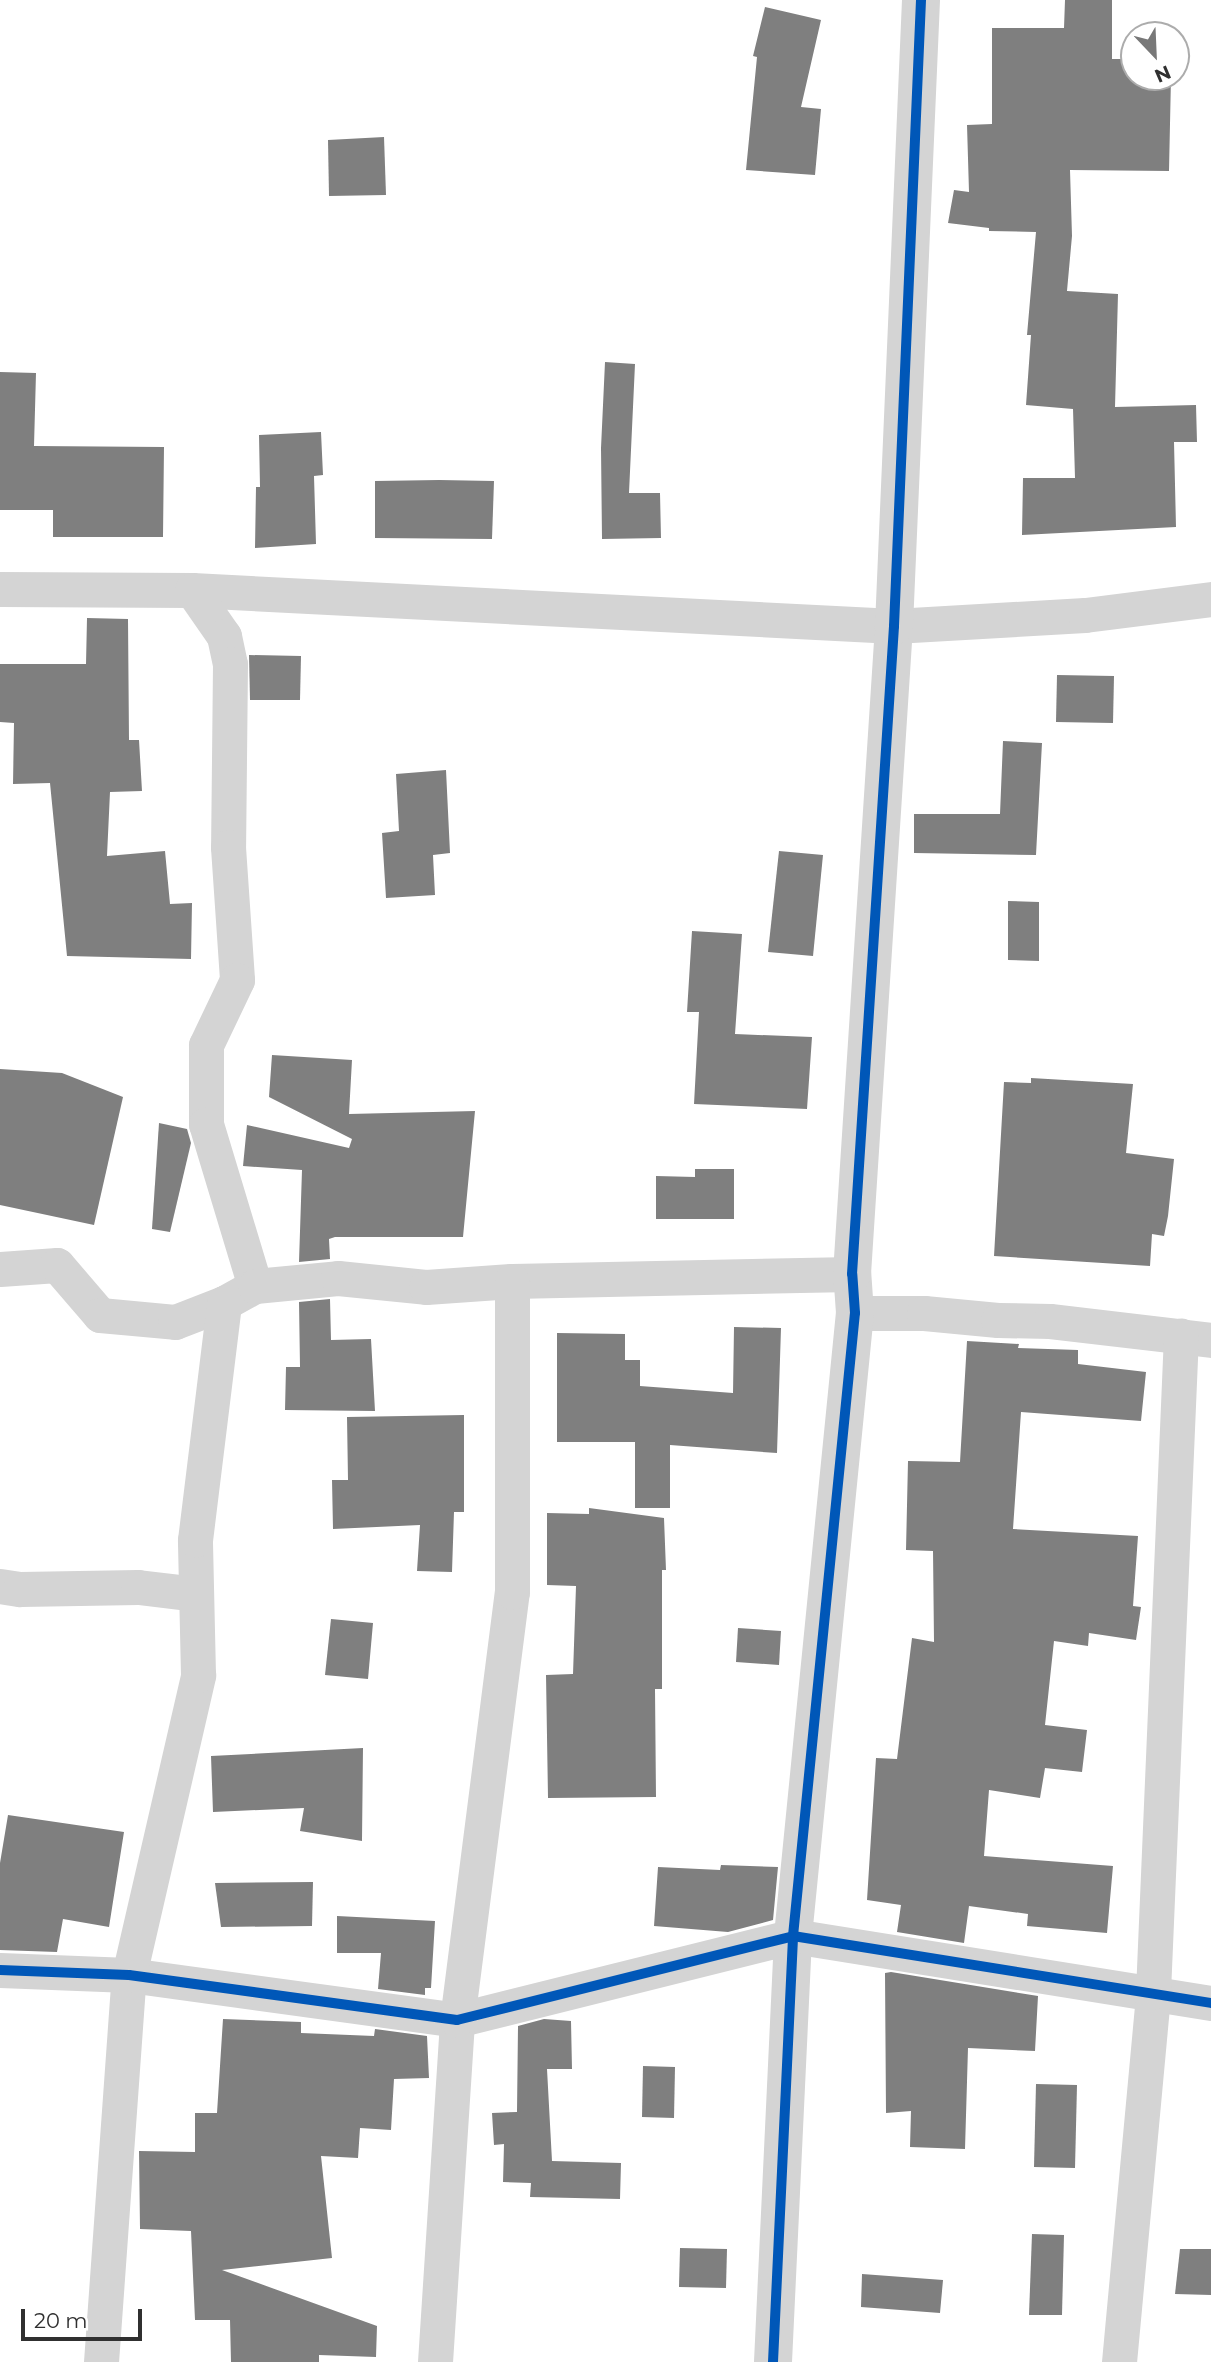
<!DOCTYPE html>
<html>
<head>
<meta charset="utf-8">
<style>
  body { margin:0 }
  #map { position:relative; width:1211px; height:2362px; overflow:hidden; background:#fff; font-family:Montserrat,sans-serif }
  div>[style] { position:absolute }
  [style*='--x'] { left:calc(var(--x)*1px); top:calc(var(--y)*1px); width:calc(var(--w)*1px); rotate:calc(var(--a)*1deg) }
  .building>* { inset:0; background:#7f7f7f }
  .minor>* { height:35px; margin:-17.5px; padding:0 17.5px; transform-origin:17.5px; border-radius:17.5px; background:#d4d4d4 }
  .tertiary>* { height:38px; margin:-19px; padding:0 19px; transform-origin:19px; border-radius:19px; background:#d4d4d4 }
  .cycleway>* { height:10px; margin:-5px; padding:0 5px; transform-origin:5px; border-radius:5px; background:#0057b8 }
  span { translate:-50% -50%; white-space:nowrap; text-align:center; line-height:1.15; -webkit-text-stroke:7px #fff; paint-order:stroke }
  .north { position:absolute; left:1120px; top:21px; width:70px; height:70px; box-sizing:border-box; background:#fff; border:2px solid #acacac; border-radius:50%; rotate:157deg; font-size:19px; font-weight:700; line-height:28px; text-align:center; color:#303030 }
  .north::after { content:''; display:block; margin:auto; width:24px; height:32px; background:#787878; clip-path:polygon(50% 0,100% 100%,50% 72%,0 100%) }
  .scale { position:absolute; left:21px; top:2309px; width:121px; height:32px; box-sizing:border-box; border:4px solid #303030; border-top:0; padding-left:9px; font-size:21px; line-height:24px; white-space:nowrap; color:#303030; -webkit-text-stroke:5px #fff; paint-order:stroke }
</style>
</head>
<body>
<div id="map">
  <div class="building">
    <i style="clip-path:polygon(1065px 0,1112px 0,1112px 59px,1134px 59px,1134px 77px,1171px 77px,1169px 171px,1070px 170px,1072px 236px,1067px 291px,1118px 294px,1115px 407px,1196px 405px,1197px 442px,1174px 442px,1176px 527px,1022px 535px,1023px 478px,1075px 478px,1073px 409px,1026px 405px,1031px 335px,1027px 335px,1036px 232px,989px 231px,989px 228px,948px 223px,954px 190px,969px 192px,967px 125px,992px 124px,992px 28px,1064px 28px)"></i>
    <i style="clip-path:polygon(765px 7px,821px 20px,801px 107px,821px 109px,815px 175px,746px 170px,757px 57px,753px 56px)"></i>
    <i style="clip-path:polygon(384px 137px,386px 195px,329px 196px,328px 140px)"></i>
    <i style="clip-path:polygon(605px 362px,635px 364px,629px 493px,660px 493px,661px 538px,602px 539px,601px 448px)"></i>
    <i style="clip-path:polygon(0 372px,36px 373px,34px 446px,164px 447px,163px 537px,53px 537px,53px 510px,0 510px)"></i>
    <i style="clip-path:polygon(321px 432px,323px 475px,314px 476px,316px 544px,255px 548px,256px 487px,260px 487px,259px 435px)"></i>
    <i style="clip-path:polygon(439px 480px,494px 481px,492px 539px,375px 538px,375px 481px)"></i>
    <i style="clip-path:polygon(87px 618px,128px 619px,129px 740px,139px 740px,142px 791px,110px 792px,107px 856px,165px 851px,170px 904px,192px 903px,191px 959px,67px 956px,50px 783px,13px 784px,14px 723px,0 722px,0 664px,86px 664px)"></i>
    <i style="clip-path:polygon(249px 655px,301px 656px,300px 700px,250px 700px)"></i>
    <i style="clip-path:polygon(1057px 675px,1114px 676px,1113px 723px,1056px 722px)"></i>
    <i style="clip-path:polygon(1003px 741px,1042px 743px,1036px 855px,914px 853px,914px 814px,1000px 814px)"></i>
    <i style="clip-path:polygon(446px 770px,450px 853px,433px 855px,435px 895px,386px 898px,382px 833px,399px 831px,396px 774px)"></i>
    <i style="clip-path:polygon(779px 851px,823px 855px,813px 956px,768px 952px)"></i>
    <i style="clip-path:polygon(1008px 901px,1039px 902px,1039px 961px,1008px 960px)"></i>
    <i style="clip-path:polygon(692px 931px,742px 934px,735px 1034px,812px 1037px,807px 1109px,694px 1104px,699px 1012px,687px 1012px)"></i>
    <i style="clip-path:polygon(272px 1055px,352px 1060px,349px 1114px,475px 1111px,463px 1237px,335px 1237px,329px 1239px,330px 1259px,299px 1262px,302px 1170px,243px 1166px,247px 1125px,349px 1148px,352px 1139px,269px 1097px)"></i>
    <i style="clip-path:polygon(0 1069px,62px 1073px,123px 1097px,94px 1225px,0 1205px)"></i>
    <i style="clip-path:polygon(1031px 1078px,1133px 1084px,1126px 1153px,1174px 1159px,1168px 1216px,1164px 1236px,1152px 1234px,1150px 1266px,994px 1256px,1004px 1082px,1031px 1083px)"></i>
    <i style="clip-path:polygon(159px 1123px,187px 1129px,191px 1143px,170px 1232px,152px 1229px)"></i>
    <i style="clip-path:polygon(695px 1169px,734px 1169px,734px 1219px,656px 1219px,656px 1176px,695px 1177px)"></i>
    <i style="clip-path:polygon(330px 1299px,331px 1340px,371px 1339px,375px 1411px,285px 1410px,286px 1367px,300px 1367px,299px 1302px)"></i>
    <i style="clip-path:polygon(734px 1327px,781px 1328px,777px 1453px,670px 1445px,670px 1508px,635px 1508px,635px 1442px,557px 1442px,557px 1333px,625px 1334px,625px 1360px,640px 1360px,640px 1386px,733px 1393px)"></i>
    <i style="clip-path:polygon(967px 1341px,1019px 1344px,1018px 1348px,1078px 1350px,1078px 1364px,1146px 1372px,1141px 1421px,1021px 1412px,1013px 1529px,1138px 1536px,1133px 1606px,1141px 1607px,1136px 1640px,1089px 1633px,1088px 1646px,1054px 1641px,1045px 1725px,1087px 1730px,1082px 1772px,1045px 1768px,1040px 1798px,989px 1790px,984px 1856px,1113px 1866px,1107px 1933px,1027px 1926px,1028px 1914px,969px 1906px,964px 1943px,897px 1932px,901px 1905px,867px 1900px,876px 1758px,897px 1759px,912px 1638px,934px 1642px,933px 1551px,906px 1550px,908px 1461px,960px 1462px)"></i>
    <i style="clip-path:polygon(464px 1415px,464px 1512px,454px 1512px,452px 1572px,417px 1571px,420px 1525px,333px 1529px,332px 1480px,348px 1480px,347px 1417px)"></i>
    <i style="clip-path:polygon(589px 1508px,664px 1518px,666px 1570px,662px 1570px,662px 1689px,655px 1689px,656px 1797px,548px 1798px,546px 1675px,573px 1674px,576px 1586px,547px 1585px,547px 1513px,589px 1514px)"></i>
    <i style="clip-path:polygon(331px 1619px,373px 1623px,368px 1679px,325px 1675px)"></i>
    <i style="clip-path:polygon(738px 1628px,781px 1631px,779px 1665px,736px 1662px)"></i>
    <i style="clip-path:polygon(363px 1748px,362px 1841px,300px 1831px,304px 1808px,213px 1812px,211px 1756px)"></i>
    <i style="clip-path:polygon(8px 1815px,124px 1832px,109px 1927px,63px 1919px,57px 1952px,0 1950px,0 1863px)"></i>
    <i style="clip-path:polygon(721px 1865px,778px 1867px,773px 1920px,728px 1932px,654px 1926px,658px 1867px,720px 1870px)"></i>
    <i style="clip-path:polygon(313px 1882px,312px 1926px,221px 1927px,215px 1883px)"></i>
    <i style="clip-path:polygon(337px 1916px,435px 1921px,431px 1988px,425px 1988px,425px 1995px,378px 1989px,381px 1953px,337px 1953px)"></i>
    <i style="clip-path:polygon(891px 1972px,1038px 1996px,1035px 2051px,968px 2048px,965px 2149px,910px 2147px,911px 2111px,886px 2113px,885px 1973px)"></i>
    <i style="clip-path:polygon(223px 2019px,301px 2022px,301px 2033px,374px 2036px,375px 2029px,427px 2036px,429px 2078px,394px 2079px,391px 2130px,360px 2128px,358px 2158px,321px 2156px,332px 2258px,222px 2270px,377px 2326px,376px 2357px,319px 2355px,319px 2362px,231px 2362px,230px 2320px,195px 2320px,191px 2231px,140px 2229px,139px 2151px,195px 2152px,195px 2113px,217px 2113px)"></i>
    <i style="clip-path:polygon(544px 2019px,571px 2021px,572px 2069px,547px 2069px,552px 2161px,621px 2163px,620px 2199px,530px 2197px,531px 2183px,503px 2182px,504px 2144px,494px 2145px,492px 2113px,517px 2112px,518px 2026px)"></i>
    <i style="clip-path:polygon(643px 2066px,675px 2067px,674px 2118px,642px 2117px)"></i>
    <i style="clip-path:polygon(1036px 2084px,1077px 2085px,1075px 2168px,1034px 2167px)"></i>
    <i style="clip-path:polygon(1032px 2234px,1064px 2235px,1062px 2315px,1029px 2315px)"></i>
    <i style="clip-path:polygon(680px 2248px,727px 2249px,726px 2288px,679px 2287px)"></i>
    <i style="clip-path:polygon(1180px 2249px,1211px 2249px,1211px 2295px,1175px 2294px)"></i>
    <i style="clip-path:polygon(862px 2274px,943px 2280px,940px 2313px,861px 2307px)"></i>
  </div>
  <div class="minor">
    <i style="--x:0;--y:589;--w:192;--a:0.3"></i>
    <i style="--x:192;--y:590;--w:703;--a:2.94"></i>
    <i style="--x:894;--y:626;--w:191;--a:-3.3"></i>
    <i style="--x:1085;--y:615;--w:127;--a:-7.2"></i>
    <i style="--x:192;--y:590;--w:56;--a:55.2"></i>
    <i style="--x:224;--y:636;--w:29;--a:78"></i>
    <i style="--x:230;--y:664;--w:183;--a:90.6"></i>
    <i style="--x:228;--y:847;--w:133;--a:86.1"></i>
    <i style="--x:237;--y:980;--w:72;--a:115.5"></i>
    <i style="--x:206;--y:1045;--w:79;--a:90"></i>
    <i style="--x:206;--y:1124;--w:169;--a:73.2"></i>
    <i style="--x:0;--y:1269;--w:57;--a:-4"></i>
    <i style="--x:57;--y:1265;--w:66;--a:49.3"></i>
    <i style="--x:100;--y:1315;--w:75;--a:5.3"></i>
    <i style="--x:175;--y:1322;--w:53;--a:-21.2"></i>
    <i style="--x:224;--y:1303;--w:35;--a:-29"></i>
    <i style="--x:255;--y:1286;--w:83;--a:-5.5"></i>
    <i style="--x:338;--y:1278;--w:88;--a:5.8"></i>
    <i style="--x:426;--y:1287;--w:86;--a:-4"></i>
    <i style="--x:512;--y:1281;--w:340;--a:-1.2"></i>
    <i style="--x:855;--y:1313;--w:69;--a:0"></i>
    <i style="--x:924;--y:1313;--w:74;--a:5.4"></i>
    <i style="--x:998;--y:1320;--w:52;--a:1.1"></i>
    <i style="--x:1050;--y:1321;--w:162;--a:6.7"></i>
    <i style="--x:0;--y:1586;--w:20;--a:9"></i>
    <i style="--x:20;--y:1589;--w:118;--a:-1"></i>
    <i style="--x:138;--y:1587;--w:58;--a:6.9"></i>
    <i style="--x:0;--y:1970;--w:129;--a:2.2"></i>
    <i style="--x:129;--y:1975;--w:331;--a:7.8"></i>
    <i style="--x:457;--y:2020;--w:346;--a:-14"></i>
    <i style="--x:793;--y:1936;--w:423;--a:9.1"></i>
    <i style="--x:101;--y:2362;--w:388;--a:-85.9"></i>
    <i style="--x:129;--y:1975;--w:308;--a:-77"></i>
    <i style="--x:198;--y:1675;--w:135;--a:-91.3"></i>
    <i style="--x:195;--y:1540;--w:239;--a:-83"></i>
    <i style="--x:435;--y:2362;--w:343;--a:-86.3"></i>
    <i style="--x:457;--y:2020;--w:432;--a:-82.7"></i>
    <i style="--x:512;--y:1592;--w:311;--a:-90"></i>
    <i style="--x:1119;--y:2362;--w:372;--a:-84.7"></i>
    <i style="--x:1153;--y:1992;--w:657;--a:-87.56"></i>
  </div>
  <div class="tertiary">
    <i style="--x:773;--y:2362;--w:426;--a:-87.3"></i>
    <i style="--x:793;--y:1936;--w:626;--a:-84.32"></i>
    <i style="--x:855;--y:1313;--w:39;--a:-94"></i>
    <i style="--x:852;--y:1274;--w:649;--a:-86.29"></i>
    <i style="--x:894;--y:626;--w:627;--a:-87.53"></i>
  </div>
  <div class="cycleway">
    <i style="--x:0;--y:1970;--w:129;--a:2.2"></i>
    <i style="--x:129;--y:1975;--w:331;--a:7.8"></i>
    <i style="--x:457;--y:2020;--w:346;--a:-14"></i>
    <i style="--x:793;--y:1936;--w:423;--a:9.1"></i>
    <i style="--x:773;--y:2362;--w:426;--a:-87.3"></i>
    <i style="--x:793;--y:1936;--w:626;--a:-84.32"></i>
    <i style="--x:855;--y:1313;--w:39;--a:-94"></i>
    <i style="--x:852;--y:1274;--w:649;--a:-86.29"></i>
    <i style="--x:894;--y:626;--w:627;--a:-87.53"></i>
  </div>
  <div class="north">N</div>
  <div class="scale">20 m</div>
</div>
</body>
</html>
